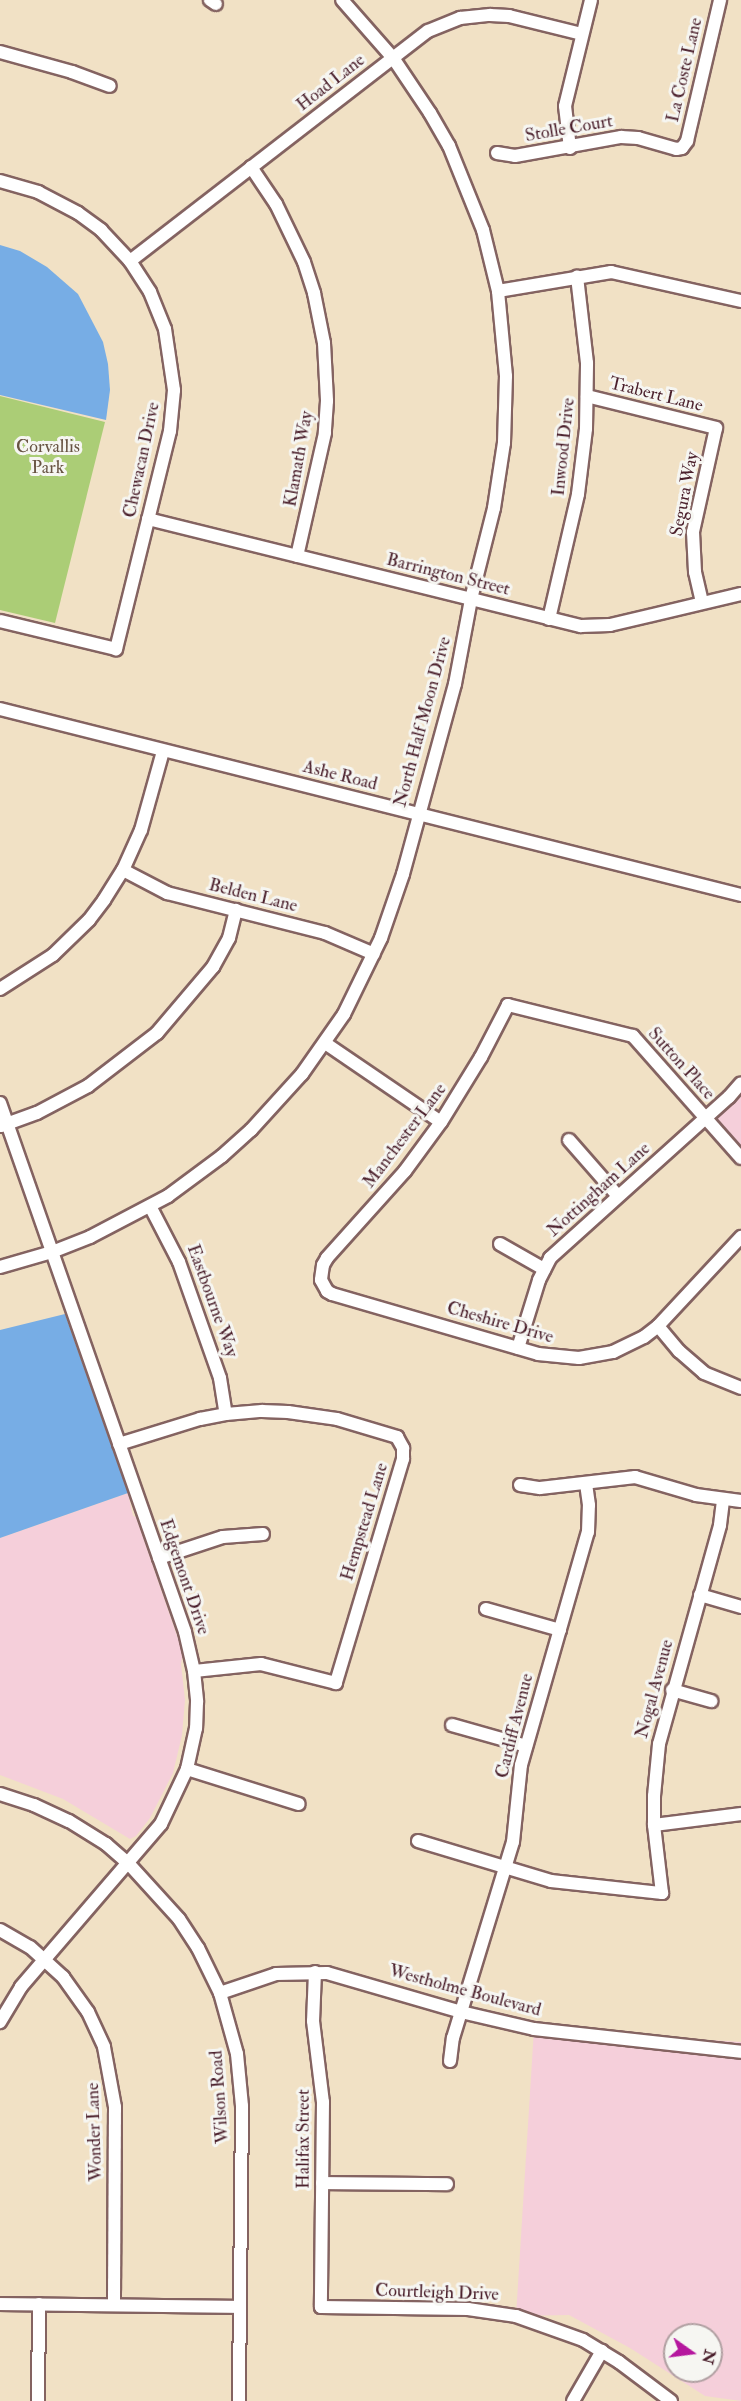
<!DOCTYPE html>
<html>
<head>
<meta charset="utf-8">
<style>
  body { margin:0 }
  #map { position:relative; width:741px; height:2401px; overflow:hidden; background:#f1e1c5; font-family:"IM FELL Double Pica",serif }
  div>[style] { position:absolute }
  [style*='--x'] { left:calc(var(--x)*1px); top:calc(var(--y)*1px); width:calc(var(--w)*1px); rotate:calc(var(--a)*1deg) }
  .built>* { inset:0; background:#f5cfda }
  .green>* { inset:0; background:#abcd76 }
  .water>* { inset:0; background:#77ade5 }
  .roads { filter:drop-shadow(2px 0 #846361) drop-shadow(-2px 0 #846361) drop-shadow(0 2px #846361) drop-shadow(0 -2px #846361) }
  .minor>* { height:12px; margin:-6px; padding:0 6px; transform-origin:6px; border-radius:6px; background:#fff }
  span { translate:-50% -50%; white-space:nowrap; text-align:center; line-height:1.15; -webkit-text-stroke:6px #f6f6f2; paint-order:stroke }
  .street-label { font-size:18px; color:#4a1f2b }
  .park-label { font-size:18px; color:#675342 }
  .north { position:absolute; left:663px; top:2323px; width:60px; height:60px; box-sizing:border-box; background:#f6f6f2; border:2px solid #b1a0a2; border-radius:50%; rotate:104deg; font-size:16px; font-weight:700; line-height:24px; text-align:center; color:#4a1f2b }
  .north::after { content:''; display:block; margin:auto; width:21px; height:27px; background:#b5179e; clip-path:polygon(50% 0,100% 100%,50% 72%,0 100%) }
</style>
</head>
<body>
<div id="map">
  <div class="built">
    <i style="clip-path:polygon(741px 1095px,741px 1149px,715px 1120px)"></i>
    <i style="clip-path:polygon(128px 1493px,133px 1516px,136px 1517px,183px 1653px,181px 1664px,185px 1700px,182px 1735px,173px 1773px,150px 1818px,136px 1836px,130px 1839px,63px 1799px,0 1775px,0 1538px)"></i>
    <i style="clip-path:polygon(evenodd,534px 2029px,741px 2042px,741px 2401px,705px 2396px,630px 2348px,569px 2315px,516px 2316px,534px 2029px,675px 2335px,711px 2335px,711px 2371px,675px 2371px,675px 2335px)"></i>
  </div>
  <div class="green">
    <i style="clip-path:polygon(0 396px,105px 422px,55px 623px,0 610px)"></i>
  </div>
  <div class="water">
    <i style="clip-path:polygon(0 245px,20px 251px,47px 267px,78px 294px,103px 342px,108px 364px,110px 390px,106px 420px,0 395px)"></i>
    <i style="clip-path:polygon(65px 1314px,128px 1493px,0 1538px,0 1330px)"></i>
  </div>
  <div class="roads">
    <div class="minor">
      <i style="--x:210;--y:0;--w:7;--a:34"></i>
      <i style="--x:0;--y:52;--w:75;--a:15.5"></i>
      <i style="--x:72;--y:72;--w:40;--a:20.2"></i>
      <i style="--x:570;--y:148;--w:42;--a:-96.8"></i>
      <i style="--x:565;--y:106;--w:109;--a:-76.2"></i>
      <i style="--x:497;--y:153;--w:18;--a:9"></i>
      <i style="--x:515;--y:156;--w:108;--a:-10.2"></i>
      <i style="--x:621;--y:137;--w:17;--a:3"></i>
      <i style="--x:638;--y:138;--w:40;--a:16"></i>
      <i style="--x:676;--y:149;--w:6;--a:-9"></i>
      <i style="--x:682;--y:148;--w:9;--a:-54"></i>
      <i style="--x:687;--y:141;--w:145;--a:-76.8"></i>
      <i style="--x:251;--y:167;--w:45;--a:56"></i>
      <i style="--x:276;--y:204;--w:64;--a:64.2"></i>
      <i style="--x:304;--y:262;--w:33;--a:72"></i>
      <i style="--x:314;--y:293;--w:51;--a:78.7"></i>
      <i style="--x:324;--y:343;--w:58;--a:87"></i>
      <i style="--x:327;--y:401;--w:32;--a:94"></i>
      <i style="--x:325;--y:433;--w:126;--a:102.8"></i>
      <i style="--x:0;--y:181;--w:40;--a:16"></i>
      <i style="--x:38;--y:192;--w:45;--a:27.7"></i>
      <i style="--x:78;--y:213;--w:29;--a:36"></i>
      <i style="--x:101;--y:230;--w:42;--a:46.9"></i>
      <i style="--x:130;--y:261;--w:37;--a:57"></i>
      <i style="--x:150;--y:292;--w:40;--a:68"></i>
      <i style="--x:165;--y:329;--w:62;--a:81.6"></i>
      <i style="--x:174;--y:390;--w:41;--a:95.6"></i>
      <i style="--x:170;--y:431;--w:225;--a:103.9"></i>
      <i style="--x:116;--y:649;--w:119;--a:-166.4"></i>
      <i style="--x:130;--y:261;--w:376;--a:-37.7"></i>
      <i style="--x:428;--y:31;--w:35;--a:-22"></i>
      <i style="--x:460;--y:18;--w:30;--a:-6"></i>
      <i style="--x:490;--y:15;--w:19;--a:3"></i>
      <i style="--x:509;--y:16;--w:75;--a:13.9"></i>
      <i style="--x:498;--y:291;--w:115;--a:-9.5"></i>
      <i style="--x:611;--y:272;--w:133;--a:12.6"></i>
      <i style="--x:587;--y:396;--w:133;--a:13.9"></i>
      <i style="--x:716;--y:428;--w:107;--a:102.5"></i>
      <i style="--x:693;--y:532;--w:40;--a:87.1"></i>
      <i style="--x:695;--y:572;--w:31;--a:77"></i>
      <i style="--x:148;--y:519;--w:446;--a:13.9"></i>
      <i style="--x:581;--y:626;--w:29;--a:-2"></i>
      <i style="--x:610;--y:625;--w:135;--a:-13.3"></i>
      <i style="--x:549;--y:619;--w:128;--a:-76.9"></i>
      <i style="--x:578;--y:494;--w:65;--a:-83"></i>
      <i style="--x:586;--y:429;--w:66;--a:-89.1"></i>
      <i style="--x:587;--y:363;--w:87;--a:-96.6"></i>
      <i style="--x:0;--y:709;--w:764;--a:14.09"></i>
      <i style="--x:123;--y:870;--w:50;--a:27.6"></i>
      <i style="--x:167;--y:893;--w:163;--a:14.2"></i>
      <i style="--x:325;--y:933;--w:53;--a:23.2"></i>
      <i style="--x:0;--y:989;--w:63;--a:-32.7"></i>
      <i style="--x:53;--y:955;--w:50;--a:-44.2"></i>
      <i style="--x:89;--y:920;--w:25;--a:-53"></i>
      <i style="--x:104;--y:900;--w:36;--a:-58"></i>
      <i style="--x:123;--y:870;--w:44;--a:-65.8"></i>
      <i style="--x:141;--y:830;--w:82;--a:-74.4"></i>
      <i style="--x:325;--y:1043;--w:140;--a:34.3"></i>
      <i style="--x:0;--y:1103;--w:560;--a:70.72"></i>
      <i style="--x:185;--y:1632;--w:40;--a:77"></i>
      <i style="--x:194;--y:1671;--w:31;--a:84"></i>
      <i style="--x:197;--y:1702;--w:26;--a:92"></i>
      <i style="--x:196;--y:1728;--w:42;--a:102.4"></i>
      <i style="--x:187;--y:1769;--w:61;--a:115.3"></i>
      <i style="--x:161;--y:1824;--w:215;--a:130.7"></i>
      <i style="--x:21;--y:1987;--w:41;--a:121"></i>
      <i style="--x:1;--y:1126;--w:38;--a:-20"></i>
      <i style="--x:37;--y:1113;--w:58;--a:-27.9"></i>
      <i style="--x:88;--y:1086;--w:87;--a:-37.5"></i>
      <i style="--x:157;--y:1033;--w:87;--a:-49.7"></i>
      <i style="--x:213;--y:967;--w:33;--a:-61"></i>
      <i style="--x:229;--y:938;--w:29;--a:-76"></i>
      <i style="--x:569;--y:1140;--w:74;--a:48.8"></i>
      <i style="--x:741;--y:1158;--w:163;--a:-131.5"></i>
      <i style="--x:633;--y:1036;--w:129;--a:-166.1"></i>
      <i style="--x:508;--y:1005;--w:59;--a:117.4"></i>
      <i style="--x:481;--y:1057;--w:76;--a:121.6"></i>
      <i style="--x:441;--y:1122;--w:61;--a:126.3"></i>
      <i style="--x:405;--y:1171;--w:117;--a:131.9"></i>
      <i style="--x:327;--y:1258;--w:8;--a:120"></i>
      <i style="--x:323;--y:1265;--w:15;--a:98"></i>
      <i style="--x:321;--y:1280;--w:13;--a:61"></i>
      <i style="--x:327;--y:1291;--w:6;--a:31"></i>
      <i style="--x:332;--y:1294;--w:215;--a:16.2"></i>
      <i style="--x:538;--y:1354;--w:41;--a:5.6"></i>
      <i style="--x:579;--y:1358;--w:35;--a:-10"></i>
      <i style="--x:613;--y:1352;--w:34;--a:-26"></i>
      <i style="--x:644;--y:1337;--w:18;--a:-38"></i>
      <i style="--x:658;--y:1326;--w:122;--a:-47"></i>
      <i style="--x:150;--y:1206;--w:63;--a:62.6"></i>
      <i style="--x:179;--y:1262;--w:123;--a:70.5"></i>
      <i style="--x:220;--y:1378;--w:36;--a:81"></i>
      <i style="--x:500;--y:1244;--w:51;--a:29.6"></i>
      <i style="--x:0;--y:1267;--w:54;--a:-16.1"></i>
      <i style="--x:52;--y:1252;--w:41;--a:-21.5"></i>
      <i style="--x:90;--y:1237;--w:88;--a:-27.7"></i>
      <i style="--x:168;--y:1196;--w:67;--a:-36.5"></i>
      <i style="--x:222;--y:1156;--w:39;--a:-42"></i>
      <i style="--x:251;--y:1130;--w:76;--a:-47.7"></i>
      <i style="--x:302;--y:1074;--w:73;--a:-55"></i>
      <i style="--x:344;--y:1014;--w:85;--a:-64"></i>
      <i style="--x:381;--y:938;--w:68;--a:-71"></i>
      <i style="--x:403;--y:874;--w:197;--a:-74.7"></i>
      <i style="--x:455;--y:684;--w:86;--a:-79.3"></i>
      <i style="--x:471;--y:599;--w:94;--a:-75.8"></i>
      <i style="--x:494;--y:508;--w:66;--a:-81.3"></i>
      <i style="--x:504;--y:443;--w:67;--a:-88.3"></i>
      <i style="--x:506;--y:376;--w:85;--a:-95.4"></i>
      <i style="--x:498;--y:291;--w:63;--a:-103.8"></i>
      <i style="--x:483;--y:230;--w:91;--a:-112"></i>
      <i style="--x:449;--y:146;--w:38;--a:-120"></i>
      <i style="--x:430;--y:113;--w:66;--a:-123.9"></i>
      <i style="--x:393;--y:58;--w:77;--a:-131.3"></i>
      <i style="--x:658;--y:1326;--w:33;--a:50"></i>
      <i style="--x:679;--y:1351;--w:33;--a:41"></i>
      <i style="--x:704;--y:1373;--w:40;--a:22"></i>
      <i style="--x:518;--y:1348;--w:71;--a:-72.8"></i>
      <i style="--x:539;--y:1280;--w:25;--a:-63"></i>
      <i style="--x:550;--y:1258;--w:241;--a:-42"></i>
      <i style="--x:729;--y:1097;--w:18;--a:-49"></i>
      <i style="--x:119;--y:1444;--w:85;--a:-17.2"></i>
      <i style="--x:200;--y:1419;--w:26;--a:-11"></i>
      <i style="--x:226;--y:1414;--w:36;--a:-5"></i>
      <i style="--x:262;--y:1411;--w:26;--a:2"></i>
      <i style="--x:288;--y:1412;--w:49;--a:8.1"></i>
      <i style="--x:337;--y:1419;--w:63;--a:16.7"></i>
      <i style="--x:397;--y:1437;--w:13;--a:61"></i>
      <i style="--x:403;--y:1448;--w:11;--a:90"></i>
      <i style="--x:403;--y:1459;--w:234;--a:106.7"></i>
      <i style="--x:336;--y:1683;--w:77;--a:-165.8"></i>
      <i style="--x:261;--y:1664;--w:67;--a:174"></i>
      <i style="--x:520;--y:1485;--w:20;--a:9"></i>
      <i style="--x:540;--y:1488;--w:96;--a:-6.6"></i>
      <i style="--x:635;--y:1477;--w:64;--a:16.4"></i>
      <i style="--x:696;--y:1495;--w:45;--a:7.6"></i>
      <i style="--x:159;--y:1558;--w:67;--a:-18.2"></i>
      <i style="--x:223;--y:1537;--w:40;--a:-4.3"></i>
      <i style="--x:700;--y:1595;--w:43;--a:16.3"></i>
      <i style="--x:486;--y:1609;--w:77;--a:15.8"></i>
      <i style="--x:672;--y:1690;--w:41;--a:15.8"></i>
      <i style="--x:452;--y:1725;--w:77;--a:15.8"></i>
      <i style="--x:187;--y:1769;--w:117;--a:17.4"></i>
      <i style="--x:0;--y:1794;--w:36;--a:18"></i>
      <i style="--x:34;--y:1805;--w:38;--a:25"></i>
      <i style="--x:69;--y:1821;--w:44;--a:31.9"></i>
      <i style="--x:106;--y:1844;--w:30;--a:41"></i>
      <i style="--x:129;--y:1864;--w:74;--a:47.7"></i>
      <i style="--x:179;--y:1919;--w:35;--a:57"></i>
      <i style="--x:198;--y:1948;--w:50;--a:63.9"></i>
      <i style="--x:220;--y:1993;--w:63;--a:74.4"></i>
      <i style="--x:237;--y:2054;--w:52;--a:84.5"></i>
      <i style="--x:242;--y:2106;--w:295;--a:90.6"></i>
      <i style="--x:654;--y:1825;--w:88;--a:-7.2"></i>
      <i style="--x:418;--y:1841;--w:139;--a:16.7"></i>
      <i style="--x:551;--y:1881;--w:112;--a:6.2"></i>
      <i style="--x:662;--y:1893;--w:68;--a:-96.7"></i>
      <i style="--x:654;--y:1825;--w:29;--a:-90"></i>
      <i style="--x:654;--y:1796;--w:52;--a:-84.5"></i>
      <i style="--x:659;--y:1744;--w:227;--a:-74.4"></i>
      <i style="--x:720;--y:1525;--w:26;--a:-83"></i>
      <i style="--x:0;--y:1930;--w:34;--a:30"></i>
      <i style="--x:30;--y:1947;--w:45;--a:42.3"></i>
      <i style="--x:63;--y:1977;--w:43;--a:54.5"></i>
      <i style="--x:88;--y:2012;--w:38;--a:65"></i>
      <i style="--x:104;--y:2047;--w:61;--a:79.6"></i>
      <i style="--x:115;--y:2107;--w:198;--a:90.3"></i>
      <i style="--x:315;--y:1972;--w:49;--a:92.3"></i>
      <i style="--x:313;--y:2021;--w:82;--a:83"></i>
      <i style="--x:323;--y:2102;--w:205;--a:90.6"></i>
      <i style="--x:321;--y:2307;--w:147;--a:0.8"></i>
      <i style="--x:468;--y:2309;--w:49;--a:8.3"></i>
      <i style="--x:516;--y:2316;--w:71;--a:19.7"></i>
      <i style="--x:583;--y:2340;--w:42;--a:31.4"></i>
      <i style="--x:619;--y:2362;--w:65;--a:36.9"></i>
      <i style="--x:220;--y:1993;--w:59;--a:-18.7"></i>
      <i style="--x:276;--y:1974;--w:51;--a:-1.1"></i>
      <i style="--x:327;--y:1973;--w:140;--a:16.2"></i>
      <i style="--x:461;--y:2012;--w:75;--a:13.1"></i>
      <i style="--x:534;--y:2029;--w:208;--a:6.3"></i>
      <i style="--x:450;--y:2061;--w:23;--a:-83"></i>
      <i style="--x:453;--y:2038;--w:205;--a:-73"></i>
      <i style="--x:513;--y:1842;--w:77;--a:-84.1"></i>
      <i style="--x:521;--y:1765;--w:242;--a:-74"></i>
      <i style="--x:588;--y:1532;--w:27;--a:-88"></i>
      <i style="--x:589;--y:1505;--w:22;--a:-98"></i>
      <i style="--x:322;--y:2183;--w:125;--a:0.5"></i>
      <i style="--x:0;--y:2304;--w:240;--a:0.7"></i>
      <i style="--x:38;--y:2401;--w:97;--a:-89.4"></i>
      <i style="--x:573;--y:2401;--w:58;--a:-59.9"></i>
    </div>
  </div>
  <div class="street-label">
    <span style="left:685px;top:70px;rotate:-77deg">La Coste Lane</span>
    <span style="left:331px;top:83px;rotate:-38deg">Hoad Lane</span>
    <span style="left:569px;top:129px;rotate:-10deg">Stolle Court</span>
    <span style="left:656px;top:395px;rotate:14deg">Trabert Lane</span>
    <span style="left:564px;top:447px;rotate:-84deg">Inwood Drive</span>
    <span style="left:299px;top:459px;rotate:-80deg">Klamath Way</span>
    <span style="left:142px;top:460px;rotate:-78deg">Chewacan Drive</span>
    <span style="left:685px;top:494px;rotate:-79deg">Segura Way</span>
    <span style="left:448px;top:575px;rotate:14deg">Barrington Street</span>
    <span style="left:423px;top:722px;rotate:-75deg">North Half Moon Drive</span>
    <span style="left:340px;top:776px;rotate:14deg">Ashe Road</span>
    <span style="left:253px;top:896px;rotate:14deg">Belden Lane</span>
    <span style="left:681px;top:1064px;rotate:48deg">Sutton Place</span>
    <span style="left:405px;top:1136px;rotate:-53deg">Manchester Lane</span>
    <span style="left:599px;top:1190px;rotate:-42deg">Nottingham Lane</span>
    <span style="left:212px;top:1301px;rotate:70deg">Eastbourne Way</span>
    <span style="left:500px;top:1323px;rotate:16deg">Cheshire Drive</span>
    <span style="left:365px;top:1522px;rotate:-73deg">Hempstead Lane</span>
    <span style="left:184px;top:1577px;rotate:71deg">Edgemont Drive</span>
    <span style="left:655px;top:1689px;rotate:-75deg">Nogal Avenue</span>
    <span style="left:515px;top:1726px;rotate:-76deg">Cardiff Avenue</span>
    <span style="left:465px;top:1991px;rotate:15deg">Westholme Boulevard</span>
    <span style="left:220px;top:2097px;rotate:-94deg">Wilson Road</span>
    <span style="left:95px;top:2132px;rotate:-92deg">Wonder Lane</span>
    <span style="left:304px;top:2139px;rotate:-90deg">Halifax Street</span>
    <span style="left:437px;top:2293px;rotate:2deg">Courtleigh Drive</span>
  </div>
  <div class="park-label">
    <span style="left:48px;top:458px">Corvallis<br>Park</span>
  </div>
  <div class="north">N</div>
</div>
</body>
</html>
